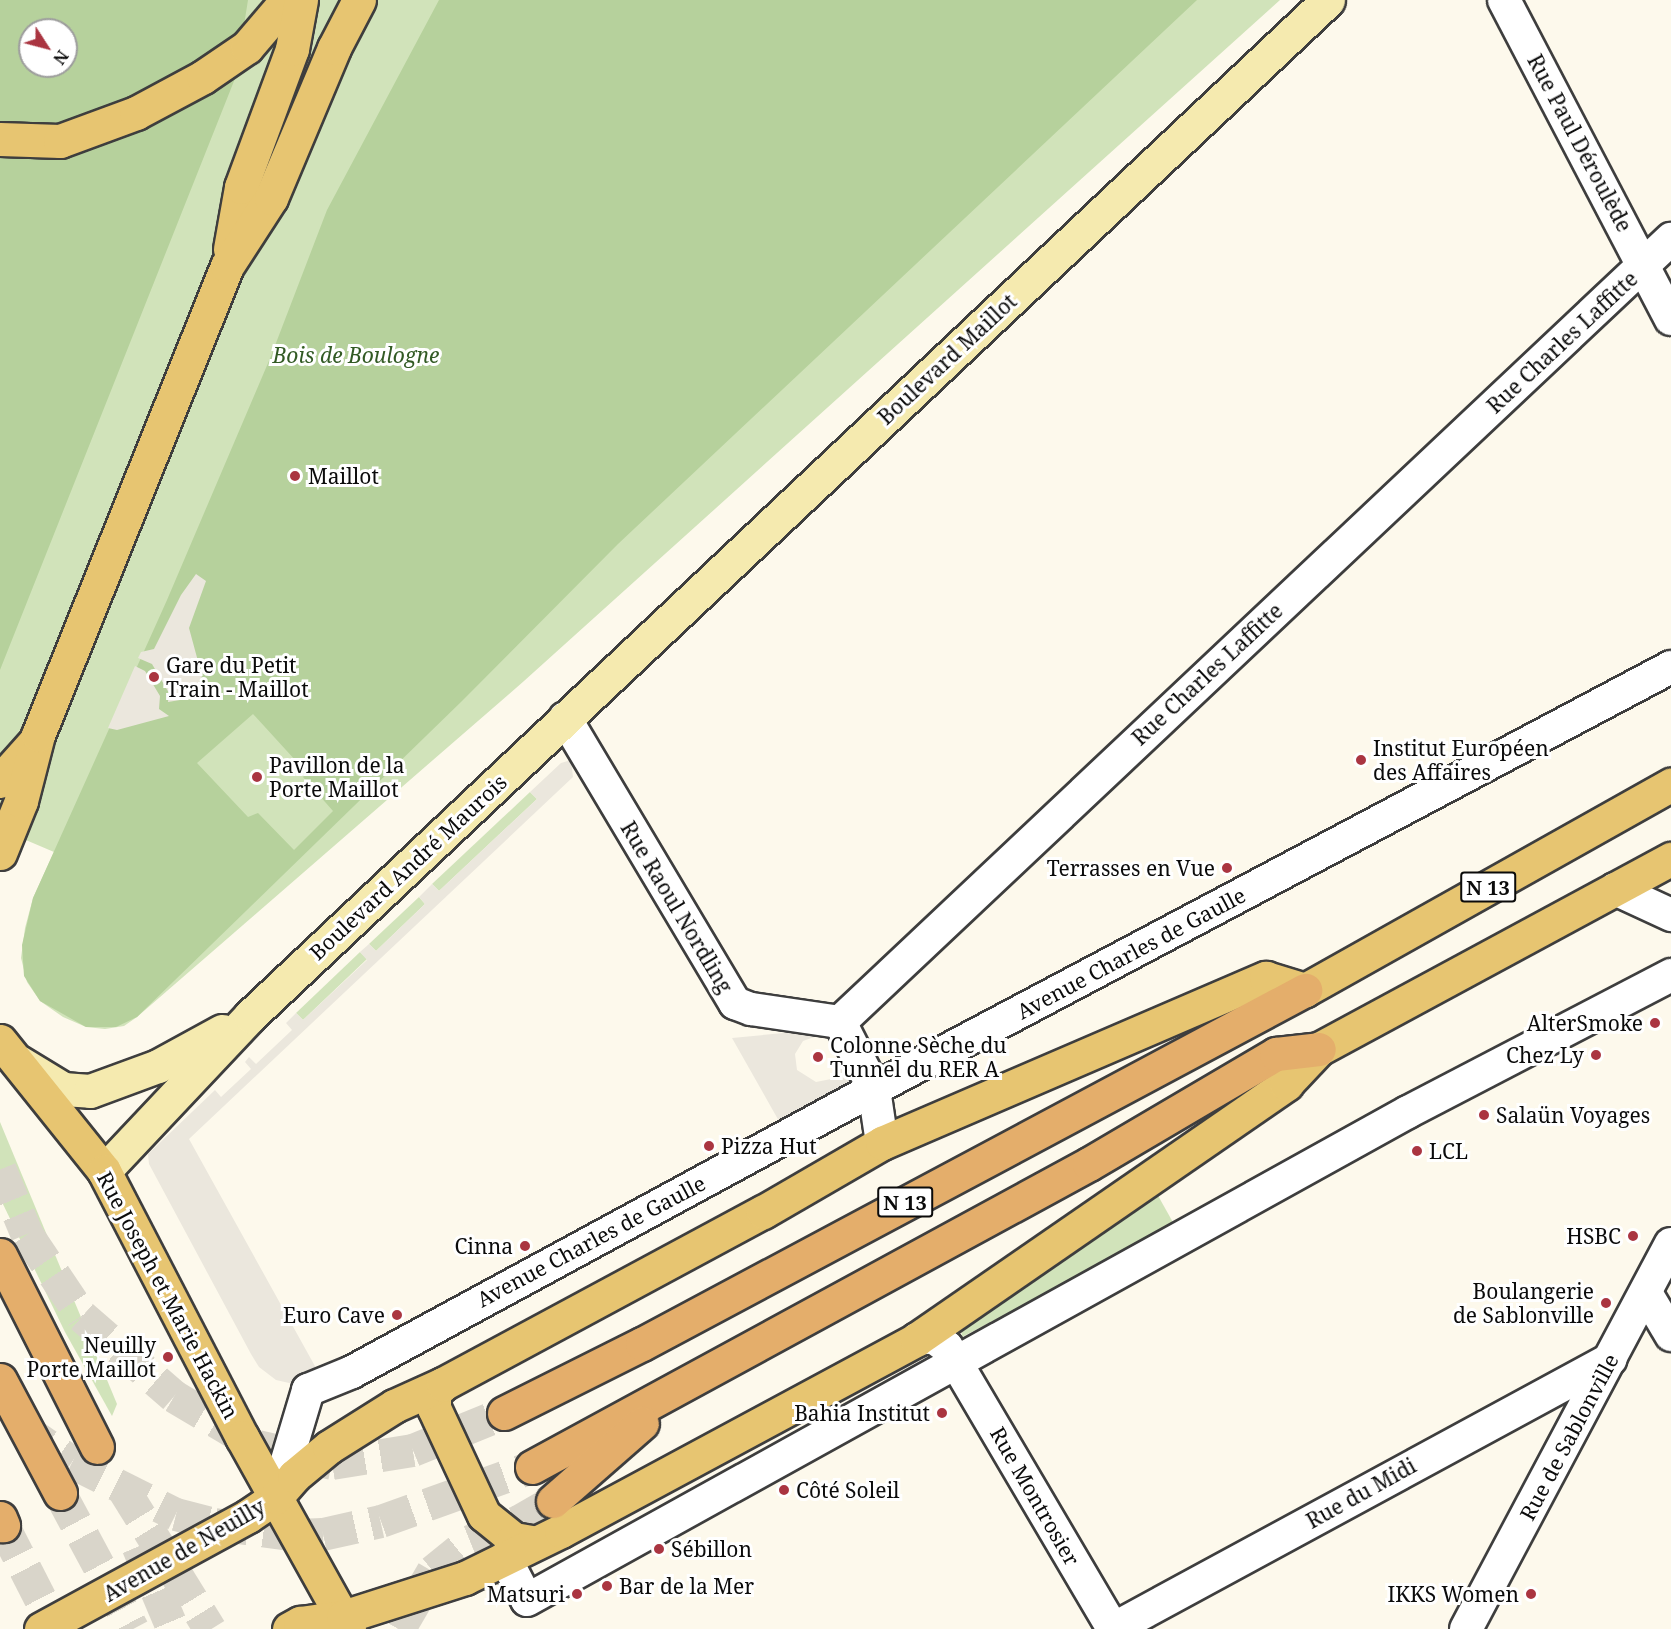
<!DOCTYPE html>
<html>
<head>
<meta charset="utf-8">
<style>
  body { margin:0 }
  #map { position:relative; width:1671px; height:1629px; overflow:hidden; background:#fdf9ec; font-family:"Noto Serif",serif }
  div>[style] { position:absolute }
  [style*='--x'] { left:calc(var(--x)*1px); top:calc(var(--y)*1px); width:calc(var(--w)*1px); rotate:calc(var(--a)*1deg) }
  .green>* { inset:0; background:#d1e3ba }
  .forest>* { inset:0; background:#b6d19c }
  .plaza>* { inset:0; background:#ebe7dd }
  .trunk-tunnel>* { height:33px; margin-top:-16.5px; transform-origin:0; background:repeating-linear-gradient(90deg,#d9d5ca 0 33px,transparent 0 49px) }
  .roads { filter:drop-shadow(2px 0 #3e3e3e) drop-shadow(-2px 0 #3e3e3e) drop-shadow(0 2px #3e3e3e) drop-shadow(0 -2px #3e3e3e) }
  .minor>* { height:32px; margin:-16px; padding:0 16px; transform-origin:16px; border-radius:16px; background:#fff }
  .secondary>* { height:33px; margin:-16.5px; padding:0 16.5px; transform-origin:16.5px; border-radius:16.5px; background:#f5eaaf }
  .primary>* { height:33px; margin:-16.5px; padding:0 16.5px; transform-origin:16.5px; border-radius:16.5px; background:#e7c571 }
  .trunk>* { height:33px; margin:-16.5px; padding:0 16.5px; transform-origin:16.5px; border-radius:16.5px; background:#e4ae6b }
  .dots>* { width:16px; height:16px; translate:-50% -50%; box-sizing:border-box; border:3px solid #fff; border-radius:50% }
  span { translate:-50% -50%; white-space:nowrap; text-align:center; line-height:1.15; -webkit-text-stroke:6px #fff; paint-order:stroke }
  .shield-label span { padding:2px 4px; background:#fff; border:2px solid; border-radius:4px; -webkit-text-stroke-width:0 }
  .shield-label { font-size:20px; color:#0b0b0b; font-weight:700 }
  .street-label { font-size:21px; color:#0b0b0b }
  .park-label { font-size:21px; color:#325a24; font-style:italic }
  .poi-label { font-size:21px; color:#0b0b0b }
  .left { translate:0 -50%; text-align:left }
  .right { translate:-100% -50%; text-align:right }
  .north { position:absolute; left:18px; top:18px; width:60px; height:60px; box-sizing:border-box; background:#fff; border:2px solid #9d9d9d; border-radius:50%; rotate:126deg; font-size:16px; font-weight:700; line-height:24px; text-align:center; color:#0b0b0b }
  .north::after { content:''; display:block; margin:auto; width:21px; height:27px; background:#aa3541; clip-path:polygon(50% 0,100% 100%,50% 72%,0 100%) }
</style>
</head>
<body>
<div id="map">
  <div class="green">
    <i style="clip-path:polygon(evenodd,0 0,1280px 0,524px 681px,137px 1017px,124px 1026px,105px 1029px,86px 1027px,63px 1017px,40px 1001px,27px 982px,21px 958px,25px 928px,33px 898px,54px 852px,0 829px,0 0,30px 30px,66px 30px,66px 66px,30px 66px,30px 30px)"></i>
    <i style="clip-path:polygon(530px 792px,537px 799px,439px 891px,432px 884px)"></i>
    <i style="clip-path:polygon(419px 897px,425px 904px,376px 951px,369px 944px)"></i>
    <i style="clip-path:polygon(360px 952px,367px 959px,303px 1020px,296px 1013px)"></i>
    <i style="clip-path:polygon(0 1122px,117px 1404px,112px 1416px,65px 1332px,0 1198px)"></i>
    <i style="clip-path:polygon(1156px 1192px,1175px 1226px,962px 1337px,961px 1328px)"></i>
  </div>
  <div class="forest">
    <i style="clip-path:polygon(evenodd,0 0,248px 0,236px 76px,0 670px,0 0,30px 30px,66px 30px,66px 66px,30px 66px,30px 30px)"></i>
    <i style="clip-path:polygon(evenodd,439px 0,1197px 0,618px 544px,462px 701px,137px 1017px,116px 1027px,86px 1027px,40px 1001px,24px 976px,22px 945px,33px 898px,167px 600px,271px 356px,327px 210px,439px 0,253px 714px,307px 773px,303px 777px,333px 811px,294px 850px,258px 813px,248px 817px,197px 763px,253px 714px)"></i>
  </div>
  <div class="plaza">
    <i style="clip-path:polygon(196px 574px,206px 581px,189px 628px,202px 676px,192px 698px,168px 702px,169px 693px,152px 664px,138px 658px,141px 652px,154px 649px,181px 595px)"></i>
    <i style="clip-path:polygon(135px 666px,145px 671px,160px 696px,159px 709px,169px 716px,117px 730px,108px 728px)"></i>
    <i style="clip-path:polygon(571px 760px,573px 777px,189px 1139px,321px 1377px,298px 1385px,276px 1380px,259px 1367px,251px 1354px,149px 1164px,148px 1154px,215px 1090px,221px 1097px,251px 1069px,245px 1062px,249px 1057px,256px 1064px,292px 1030px,286px 1023px,296px 1013px,303px 1020px,367px 960px,360px 952px,369px 944px,376px 951px,425px 904px,419px 897px,432px 884px,439px 891px,537px 799px,530px 792px,561px 763px)"></i>
    <i style="clip-path:polygon(evenodd,836px 1028px,864px 1086px,784px 1130px,732px 1038px,836px 1028px,817px 1036px,832px 1040px,842px 1060px,831px 1079px,816px 1082px,797px 1070px,795px 1054px,803px 1041px,817px 1036px)"></i>
  </div>
  <div class="trunk-tunnel">
    <i style="--x:0;--y:1169;--w:70;--a:67.4"></i>
    <i style="--x:27;--y:1234;--w:99;--a:56.1"></i>
    <i style="--x:82;--y:1316;--w:122;--a:41"></i>
    <i style="--x:174;--y:1396;--w:98;--a:30.8"></i>
    <i style="--x:258;--y:1446;--w:76;--a:12.9"></i>
    <i style="--x:332;--y:1463;--w:82;--a:-9.1"></i>
    <i style="--x:413;--y:1450;--w:98;--a:-22.1"></i>
    <i style="--x:20;--y:1426;--w:63;--a:34.7"></i>
    <i style="--x:72;--y:1462;--w:116;--a:26.6"></i>
    <i style="--x:176;--y:1514;--w:40;--a:14.4"></i>
    <i style="--x:215;--y:1524;--w:83;--a:7.6"></i>
    <i style="--x:297;--y:1535;--w:26;--a:-2"></i>
    <i style="--x:323;--y:1534;--w:59;--a:-12.6"></i>
    <i style="--x:381;--y:1521;--w:160;--a:-19.7"></i>
    <i style="--x:123;--y:1488;--w:166;--a:58.3"></i>
    <i style="--x:60;--y:1493;--w:154;--a:61.8"></i>
    <i style="--x:3;--y:1525;--w:117;--a:63"></i>
    <i style="--x:138;--y:1546;--w:90;--a:67.1"></i>
    <i style="--x:399;--y:1629;--w:67;--a:-59.6"></i>
    <i style="--x:433;--y:1571;--w:48;--a:-39"></i>
    <i style="--x:470;--y:1541;--w:53;--a:-22.2"></i>
    <i style="--x:519;--y:1521;--w:39;--a:-30"></i>
  </div>
  <div class="roads">
    <div class="minor">
      <i style="--x:1504;--y:0;--w:360;--a:62.4"></i>
      <i style="--x:565;--y:718;--w:332;--a:59.2"></i>
      <i style="--x:735;--y:1003;--w:17;--a:21"></i>
      <i style="--x:751;--y:1009;--w:90;--a:8.3"></i>
      <i style="--x:1615;--y:889;--w:62;--a:24.9"></i>
      <i style="--x:840;--y:1022;--w:1142;--a:-43.3"></i>
      <i style="--x:840;--y:1022;--w:75;--a:63.1"></i>
      <i style="--x:874;--y:1089;--w:55;--a:81.6"></i>
      <i style="--x:1646;--y:1293;--w:49;--a:59.2"></i>
      <i style="--x:917;--y:1339;--w:16;--a:-7"></i>
      <i style="--x:933;--y:1337;--w:17;--a:36"></i>
      <i style="--x:947;--y:1347;--w:327;--a:59.5"></i>
      <i style="--x:1113;--y:1629;--w:566;--a:-28.47"></i>
      <i style="--x:276;--y:1497;--w:112;--a:-73.3"></i>
      <i style="--x:308;--y:1390;--w:48;--a:-22.2"></i>
      <i style="--x:352;--y:1372;--w:594;--a:-28.46"></i>
      <i style="--x:874;--y:1089;--w:902;--a:-27.9"></i>
      <i style="--x:505;--y:1558;--w:47;--a:62.4"></i>
      <i style="--x:527;--y:1600;--w:1007;--a:-28.98"></i>
      <i style="--x:1408;--y:1112;--w:297;--a:-27.5"></i>
      <i style="--x:1466;--y:1629;--w:436;--a:-62"></i>
    </div>
    <div class="secondary">
      <i style="--x:19;--y:1062;--w:52;--a:31.5"></i>
      <i style="--x:63;--y:1089;--w:27;--a:4"></i>
      <i style="--x:90;--y:1091;--w:72;--a:-20.2"></i>
      <i style="--x:158;--y:1066;--w:73;--a:-28.7"></i>
      <i style="--x:104;--y:1171;--w:213;--a:-46.7"></i>
      <i style="--x:250;--y:1016;--w:1481;--a:-43.3"></i>
    </div>
    <div class="primary">
      <i style="--x:0;--y:139;--w:60;--a:1.9"></i>
      <i style="--x:60;--y:141;--w:81;--a:-20.2"></i>
      <i style="--x:136;--y:113;--w:76;--a:-28.2"></i>
      <i style="--x:203;--y:77;--w:53;--a:-34.3"></i>
      <i style="--x:247;--y:47;--w:62;--a:-49.6"></i>
      <i style="--x:230;--y:249;--w:63;--a:-79.9"></i>
      <i style="--x:241;--y:187;--w:147;--a:-69.7"></i>
      <i style="--x:292;--y:49;--w:50;--a:-79.6"></i>
      <i style="--x:0;--y:781;--w:50;--a:-48.3"></i>
      <i style="--x:0;--y:853;--w:56;--a:-68"></i>
      <i style="--x:21;--y:801;--w:68;--a:-75.6"></i>
      <i style="--x:38;--y:735;--w:506;--a:-68.05"></i>
      <i style="--x:227;--y:266;--w:81;--a:-57.1"></i>
      <i style="--x:271;--y:198;--w:163;--a:-67.2"></i>
      <i style="--x:334;--y:48;--w:54;--a:-62.5"></i>
      <i style="--x:0;--y:1041;--w:166;--a:51.3"></i>
      <i style="--x:104;--y:1171;--w:300;--a:62.6"></i>
      <i style="--x:242;--y:1437;--w:220;--a:60.9"></i>
      <i style="--x:443;--y:1384;--w:13;--a:135"></i>
      <i style="--x:434;--y:1393;--w:15;--a:90"></i>
      <i style="--x:434;--y:1408;--w:118;--a:65"></i>
      <i style="--x:484;--y:1515;--w:38;--a:39"></i>
      <i style="--x:514;--y:1539;--w:22;--a:10"></i>
      <i style="--x:41;--y:1629;--w:236;--a:-28.6"></i>
      <i style="--x:248;--y:1516;--w:34;--a:-34"></i>
      <i style="--x:276;--y:1497;--w:28;--a:-49"></i>
      <i style="--x:294;--y:1476;--w:45;--a:-39.6"></i>
      <i style="--x:329;--y:1447;--w:77;--a:-32.2"></i>
      <i style="--x:394;--y:1406;--w:54;--a:-24.2"></i>
      <i style="--x:443;--y:1384;--w:363;--a:-28.3"></i>
      <i style="--x:763;--y:1212;--w:138;--a:-30.1"></i>
      <i style="--x:882;--y:1143;--w:418;--a:-23.3"></i>
      <i style="--x:1266;--y:978;--w:41;--a:17.1"></i>
      <i style="--x:1305;--y:990;--w:420;--a:-29.3"></i>
      <i style="--x:289;--y:1629;--w:13;--a:-29"></i>
      <i style="--x:300;--y:1623;--w:43;--a:-7.9"></i>
      <i style="--x:343;--y:1617;--w:128;--a:-17.7"></i>
      <i style="--x:465;--y:1578;--w:107;--a:-26.1"></i>
      <i style="--x:561;--y:1531;--w:404;--a:-28.3"></i>
      <i style="--x:917;--y:1339;--w:449;--a:-34.6"></i>
      <i style="--x:1286;--y:1084;--w:48;--a:-46.7"></i>
      <i style="--x:1319;--y:1049;--w:400;--a:-28.4"></i>
    </div>
    <div class="trunk">
      <i style="--x:0;--y:1255;--w:215;--a:63.2"></i>
      <i style="--x:0;--y:1380;--w:128;--a:62"></i>
      <i style="--x:504;--y:1413;--w:154;--a:-26.6"></i>
      <i style="--x:642;--y:1344;--w:752;--a:-28.1"></i>
      <i style="--x:532;--y:1467;--w:634;--a:-28.55"></i>
      <i style="--x:1089;--y:1164;--w:217;--a:-30.5"></i>
      <i style="--x:1276;--y:1054;--w:43;--a:-6.6"></i>
      <i style="--x:553;--y:1501;--w:118;--a:-41.2"></i>
      <i style="--x:0;--y:1518;--w:8;--a:67"></i>
    </div>
  </div>
  <div class="dots">
    <i style="left:295px;top:476px;background:#aa3541"></i>
    <i style="left:154px;top:677px;background:#aa3541"></i>
    <i style="left:1361px;top:760px;background:#aa3541"></i>
    <i style="left:257px;top:777px;background:#aa3541"></i>
    <i style="left:1227px;top:868px;background:#aa3541"></i>
    <i style="left:1655px;top:1023px;background:#aa3541"></i>
    <i style="left:1596px;top:1055px;background:#aa3541"></i>
    <i style="left:818px;top:1057px;background:#aa3541"></i>
    <i style="left:1484px;top:1115px;background:#aa3541"></i>
    <i style="left:709px;top:1146px;background:#aa3541"></i>
    <i style="left:1417px;top:1151px;background:#aa3541"></i>
    <i style="left:1633px;top:1236px;background:#aa3541"></i>
    <i style="left:525px;top:1246px;background:#aa3541"></i>
    <i style="left:1606px;top:1303px;background:#aa3541"></i>
    <i style="left:397px;top:1315px;background:#aa3541"></i>
    <i style="left:168px;top:1357px;background:#aa3541"></i>
    <i style="left:942px;top:1413px;background:#aa3541"></i>
    <i style="left:784px;top:1490px;background:#aa3541"></i>
    <i style="left:659px;top:1549px;background:#aa3541"></i>
    <i style="left:607px;top:1586px;background:#aa3541"></i>
    <i style="left:577px;top:1594px;background:#aa3541"></i>
    <i style="left:1531px;top:1594px;background:#aa3541"></i>
  </div>
  <div class="shield-label">
    <span style="left:1488px;top:887px">N 13</span>
    <span style="left:905px;top:1202px">N 13</span>
  </div>
  <div class="street-label">
    <span style="left:1580px;top:143px;rotate:62deg">Rue Paul Déroulède</span>
    <span style="left:1562px;top:342px;rotate:-43deg">Rue Charles Laffitte</span>
    <span style="left:947px;top:359px;rotate:-43deg">Boulevard Maillot</span>
    <span style="left:1207px;top:674px;rotate:-43deg">Rue Charles Laffitte</span>
    <span style="left:408px;top:867px;rotate:-43deg">Boulevard André Maurois</span>
    <span style="left:677px;top:907px;rotate:59deg">Rue Raoul Nordling</span>
    <span style="left:1131px;top:953px;rotate:-28deg">Avenue Charles de Gaulle</span>
    <span style="left:591px;top:1241px;rotate:-28deg">Avenue Charles de Gaulle</span>
    <span style="left:168px;top:1295px;rotate:62deg">Rue Joseph et Marie Hackin</span>
    <span style="left:1569px;top:1437px;rotate:-62deg">Rue de Sablonville</span>
    <span style="left:1361px;top:1493px;rotate:-29deg">Rue du Midi</span>
    <span style="left:1035px;top:1496px;rotate:60deg">Rue Montrosier</span>
    <span style="left:184px;top:1550px;rotate:-30deg">Avenue de Neuilly</span>
  </div>
  <div class="park-label">
    <span style="left:356px;top:355px">Bois de Boulogne</span>
  </div>
  <div class="poi-label">
    <span class="left" style="left:308px;top:476px">Maillot</span>
    <span class="left" style="left:166px;top:677px">Gare du Petit<br>Train - Maillot</span>
    <span class="left" style="left:1373px;top:760px">Institut Européen<br>des Affaires</span>
    <span class="left" style="left:269px;top:777px">Pavillon de la<br>Porte Maillot</span>
    <span class="right" style="left:1215px;top:868px">Terrasses en Vue</span>
    <span class="right" style="left:1643px;top:1023px">AlterSmoke</span>
    <span class="left" style="left:830px;top:1057px">Colonne Sèche du<br>Tunnel du RER A</span>
    <span class="right" style="left:1584px;top:1055px">Chez Ly</span>
    <span class="left" style="left:1496px;top:1115px">Salaün Voyages</span>
    <span class="left" style="left:721px;top:1146px">Pizza Hut</span>
    <span class="left" style="left:1429px;top:1151px">LCL</span>
    <span class="right" style="left:1621px;top:1236px">HSBC</span>
    <span class="right" style="left:513px;top:1246px">Cinna</span>
    <span class="right" style="left:1594px;top:1303px">Boulangerie<br>de Sablonville</span>
    <span class="right" style="left:385px;top:1315px">Euro Cave</span>
    <span class="right" style="left:156px;top:1357px">Neuilly<br>Porte Maillot</span>
    <span class="right" style="left:930px;top:1413px">Bahia Institut</span>
    <span class="left" style="left:796px;top:1490px">Côté Soleil</span>
    <span class="left" style="left:671px;top:1549px">Sébillon</span>
    <span class="left" style="left:619px;top:1586px">Bar de la Mer</span>
    <span class="right" style="left:565px;top:1594px">Matsuri</span>
    <span class="right" style="left:1519px;top:1594px">IKKS Women</span>
  </div>
  <div class="north">N</div>
</div>
</body>
</html>
